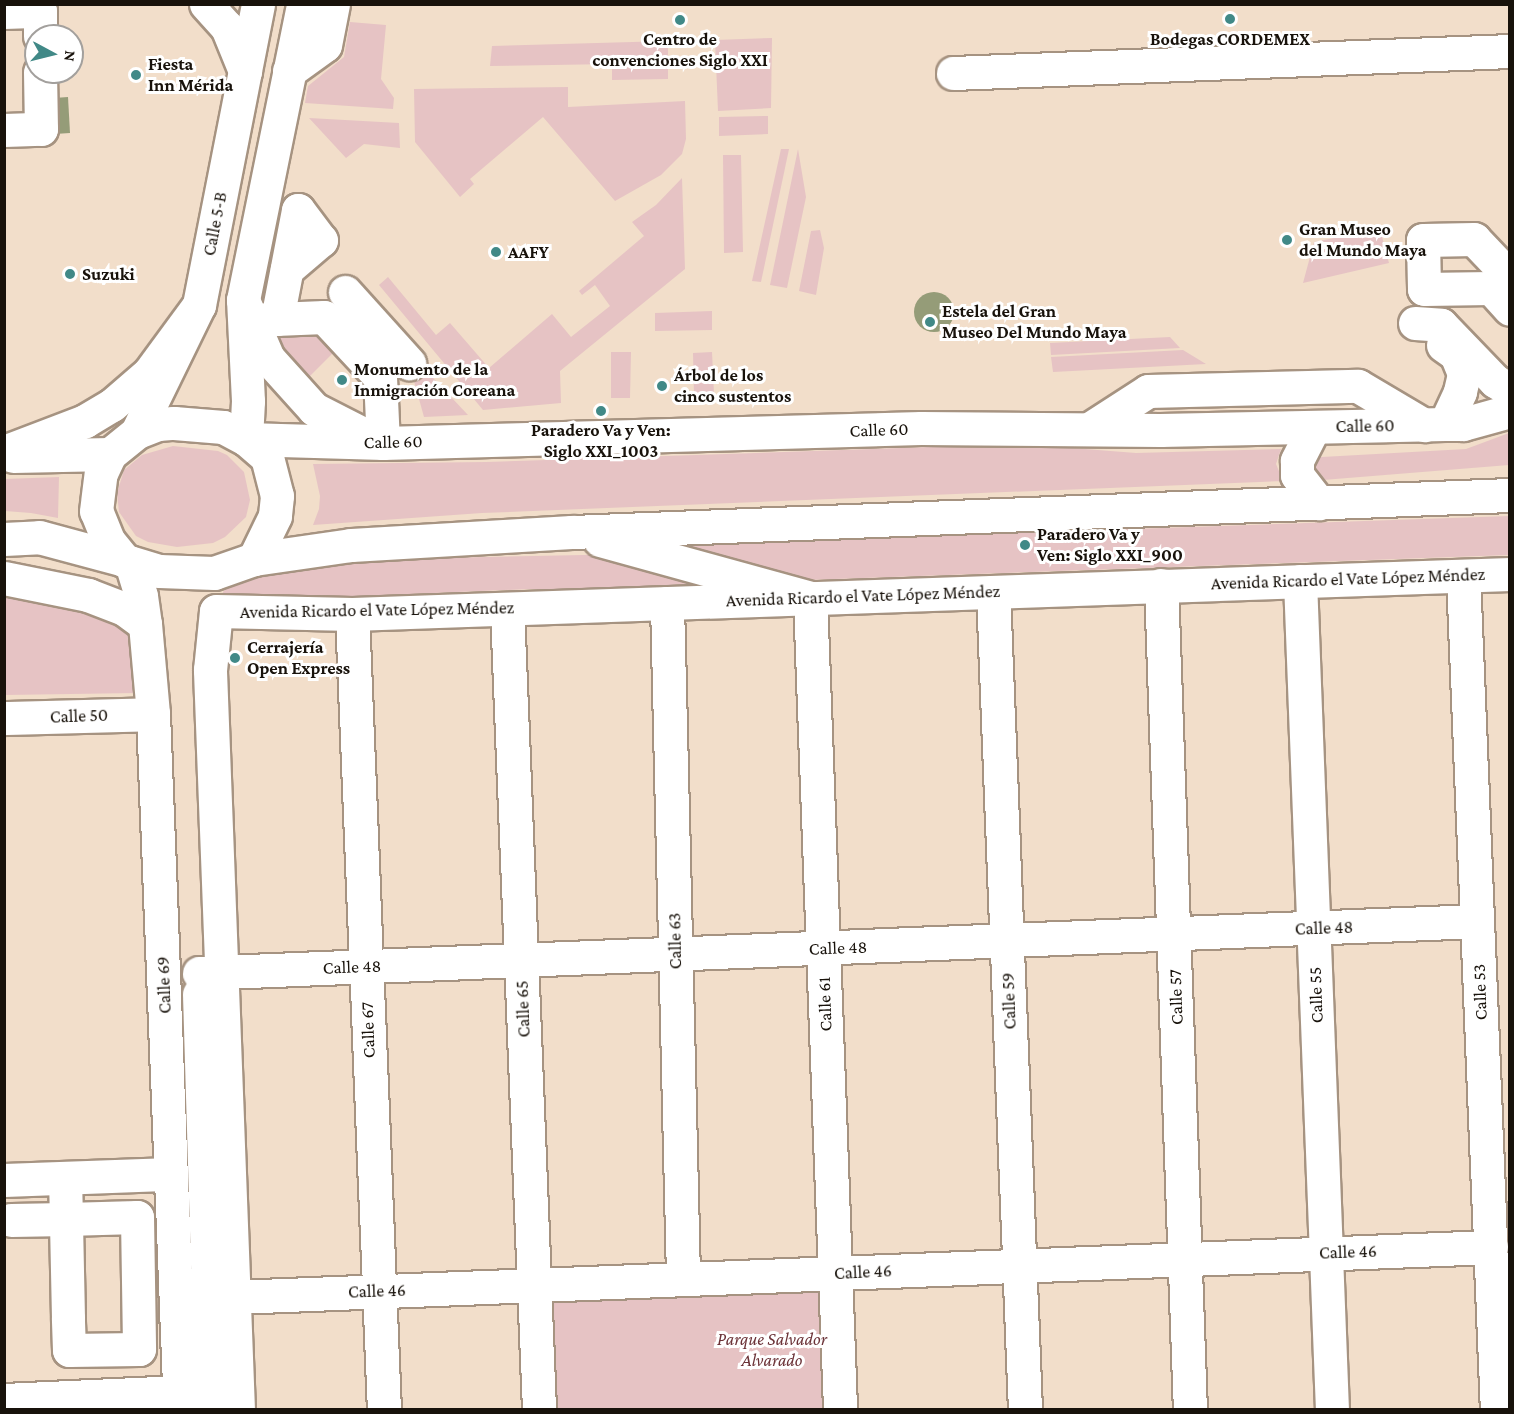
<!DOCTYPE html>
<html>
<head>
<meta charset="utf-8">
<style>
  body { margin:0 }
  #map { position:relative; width:1514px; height:1414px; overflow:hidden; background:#f2deca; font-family:"Crimson Pro",serif }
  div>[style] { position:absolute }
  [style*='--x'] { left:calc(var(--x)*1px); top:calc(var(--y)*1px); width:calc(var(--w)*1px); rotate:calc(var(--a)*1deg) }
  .green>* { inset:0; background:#e6c3c4 }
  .water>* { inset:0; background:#959c78 }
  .round { border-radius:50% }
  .roads { filter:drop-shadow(2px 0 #a69381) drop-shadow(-2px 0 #a69381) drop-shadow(0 2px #a69381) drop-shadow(0 -2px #a69381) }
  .minor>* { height:33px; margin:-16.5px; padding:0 16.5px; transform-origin:16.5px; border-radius:16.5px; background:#fff }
  .major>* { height:33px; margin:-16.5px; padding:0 16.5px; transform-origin:16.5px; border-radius:16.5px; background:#fff }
  .dots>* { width:16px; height:16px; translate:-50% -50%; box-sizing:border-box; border:3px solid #fff; border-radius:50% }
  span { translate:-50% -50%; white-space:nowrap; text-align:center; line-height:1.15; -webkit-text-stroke:6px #fff; paint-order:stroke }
  .poi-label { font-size:18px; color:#18120b; font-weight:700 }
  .left { translate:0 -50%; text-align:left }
  .street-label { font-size:18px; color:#18120b }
  .park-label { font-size:18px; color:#6b3237; font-style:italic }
  .frame { position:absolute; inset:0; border:6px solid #18120b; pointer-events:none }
  .north { position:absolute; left:24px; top:24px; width:60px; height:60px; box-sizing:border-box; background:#fff; border:2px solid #a3a09d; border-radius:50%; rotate:97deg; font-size:16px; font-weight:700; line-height:24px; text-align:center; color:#18120b }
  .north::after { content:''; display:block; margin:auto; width:21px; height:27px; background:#418987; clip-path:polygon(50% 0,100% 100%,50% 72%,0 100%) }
</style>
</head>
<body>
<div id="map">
  <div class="green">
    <i style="clip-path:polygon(350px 22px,386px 25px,381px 79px,394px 98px,393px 109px,305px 103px,308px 86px,344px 57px)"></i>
    <i style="clip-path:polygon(772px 38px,771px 108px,718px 111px,715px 40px)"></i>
    <i style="clip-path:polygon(668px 41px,668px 79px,612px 80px,612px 64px,490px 66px,492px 46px)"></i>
    <i style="clip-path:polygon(568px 87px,568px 107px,685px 101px,686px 139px,682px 154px,661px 175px,615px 201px,543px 117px,470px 179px,474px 184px,460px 197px,415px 142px,414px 89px)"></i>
    <i style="clip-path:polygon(768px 116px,768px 134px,719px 136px,719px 117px)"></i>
    <i style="clip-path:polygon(309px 118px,399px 123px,400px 148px,364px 144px,346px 158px)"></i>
    <i style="clip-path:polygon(781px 149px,789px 149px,761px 282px,752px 281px)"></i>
    <i style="clip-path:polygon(798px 149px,806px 197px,787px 288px,770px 285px)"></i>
    <i style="clip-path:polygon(723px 155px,741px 155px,743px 252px,724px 253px)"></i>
    <i style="clip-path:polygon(682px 178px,685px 269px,560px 371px,561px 403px,483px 410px,379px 285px,388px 277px,436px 335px,450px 323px,489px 368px,552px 314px,571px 337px,610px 306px,595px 285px,582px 295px,579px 291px,644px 236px,632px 222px,656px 205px)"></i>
    <i style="clip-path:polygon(1380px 229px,1389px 263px,1303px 283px,1314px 242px)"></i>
    <i style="clip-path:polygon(820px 230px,824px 248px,816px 295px,799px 291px,811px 231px)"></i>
    <i style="clip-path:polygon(712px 311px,712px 330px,655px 331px,655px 313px)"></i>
    <i style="clip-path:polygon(306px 325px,341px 345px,305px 381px,277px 345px,278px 338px,283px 331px)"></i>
    <i style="clip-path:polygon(1170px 337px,1180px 348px,1051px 355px,1050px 343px)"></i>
    <i style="clip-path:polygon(1183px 350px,1206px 364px,1053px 372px,1051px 357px)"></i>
    <i style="clip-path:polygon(611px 352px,631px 352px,630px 398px,611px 398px)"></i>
    <i style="clip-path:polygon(712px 352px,714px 394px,694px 395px,693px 353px)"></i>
    <i style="clip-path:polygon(418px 362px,468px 415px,424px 417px,409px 363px)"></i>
    <i style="clip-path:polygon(1509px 433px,1509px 465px,1323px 480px,1312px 475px,1315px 458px,1322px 457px,1466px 449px)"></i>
    <i style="clip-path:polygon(1021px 444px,1136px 453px,1281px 449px,1276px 464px,1283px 481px,482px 513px,313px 525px,319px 509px,320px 496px,313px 464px,486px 462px)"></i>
    <i style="clip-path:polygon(173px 446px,218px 451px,227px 455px,244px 472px,250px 500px,246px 517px,225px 537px,213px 543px,177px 547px,148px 542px,136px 536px,119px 512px,117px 493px,124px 470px,142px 455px)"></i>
    <i style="clip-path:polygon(59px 477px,58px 518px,31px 513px,5px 511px,5px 479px)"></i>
    <i style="clip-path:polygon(1510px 516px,1509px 555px,807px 580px,671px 545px)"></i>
    <i style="clip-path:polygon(633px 554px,719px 590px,529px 589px,222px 602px,223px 592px,230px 584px,245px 577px,339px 560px)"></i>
    <i style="clip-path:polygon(5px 584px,124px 623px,133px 637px,137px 693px,5px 695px)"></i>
    <i style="clip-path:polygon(829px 1289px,834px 1409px,551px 1409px,548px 1301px)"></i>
  </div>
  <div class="water">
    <i style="clip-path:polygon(68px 97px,70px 133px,55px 134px,54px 98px)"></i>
    <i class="round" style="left:914px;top:292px;width:40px;height:40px"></i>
  </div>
  <div class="roads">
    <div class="minor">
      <i style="--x:206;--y:4;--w:31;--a:48"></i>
      <i style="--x:227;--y:27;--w:48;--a:67.8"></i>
      <i style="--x:4;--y:12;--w:36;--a:-2"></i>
      <i style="--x:40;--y:11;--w:25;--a:90"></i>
      <i style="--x:289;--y:71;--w:44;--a:-35.8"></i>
      <i style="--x:325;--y:45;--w:42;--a:-79"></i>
      <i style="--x:953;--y:73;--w:557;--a:-2.26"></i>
      <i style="--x:4;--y:130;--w:37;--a:-2"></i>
      <i style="--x:41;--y:129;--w:57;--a:-91"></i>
      <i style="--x:1510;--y:277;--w:52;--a:-133.5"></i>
      <i style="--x:1474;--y:239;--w:51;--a:178.9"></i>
      <i style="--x:1423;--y:240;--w:49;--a:88.8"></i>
      <i style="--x:1424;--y:289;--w:67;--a:-0.9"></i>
      <i style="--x:1491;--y:288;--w:28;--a:48"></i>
      <i style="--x:345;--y:292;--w:96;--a:48"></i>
      <i style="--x:277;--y:319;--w:111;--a:-79.1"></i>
      <i style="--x:298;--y:210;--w:38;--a:53"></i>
      <i style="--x:321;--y:240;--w:45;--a:139.5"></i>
      <i style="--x:251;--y:320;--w:73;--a:-2.4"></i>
      <i style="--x:324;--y:317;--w:82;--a:47"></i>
      <i style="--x:380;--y:377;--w:66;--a:87.4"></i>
      <i style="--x:1415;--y:323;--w:26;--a:4"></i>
      <i style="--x:1441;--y:325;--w:78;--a:46"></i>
      <i style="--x:1495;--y:381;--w:17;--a:31"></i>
      <i style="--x:1443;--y:345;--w:16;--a:35"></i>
      <i style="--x:1456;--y:354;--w:22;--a:68"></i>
      <i style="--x:1464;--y:374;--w:18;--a:103"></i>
      <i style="--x:1460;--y:392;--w:35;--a:115"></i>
      <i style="--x:1089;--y:429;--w:70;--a:-32.8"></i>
      <i style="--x:1148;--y:391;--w:210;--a:-1.4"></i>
      <i style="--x:1358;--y:386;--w:77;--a:30.6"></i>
      <i style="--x:137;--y:432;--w:141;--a:-64"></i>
      <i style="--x:199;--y:305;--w:307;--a:-78.9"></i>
      <i style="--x:246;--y:439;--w:38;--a:-87"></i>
      <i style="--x:248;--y:401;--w:101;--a:-92.8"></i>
      <i style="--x:243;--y:300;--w:302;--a:-78.5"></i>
      <i style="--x:131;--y:563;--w:34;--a:73"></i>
      <i style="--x:141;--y:596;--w:28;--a:82"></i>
      <i style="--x:145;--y:624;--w:90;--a:84.9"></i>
      <i style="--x:153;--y:714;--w:697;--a:87.78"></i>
      <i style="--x:1463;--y:576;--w:835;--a:87.67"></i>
      <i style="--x:1300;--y:581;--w:830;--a:87.79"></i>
      <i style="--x:1161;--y:585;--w:826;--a:87.99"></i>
      <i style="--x:993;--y:592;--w:819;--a:87.76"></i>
      <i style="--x:810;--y:598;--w:813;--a:87.88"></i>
      <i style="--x:667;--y:603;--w:676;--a:88.64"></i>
      <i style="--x:507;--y:609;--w:802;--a:87.71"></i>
      <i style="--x:352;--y:614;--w:797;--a:87.7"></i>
      <i style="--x:4;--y:718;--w:149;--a:-1.5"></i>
      <i style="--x:199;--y:973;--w:1279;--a:-2.33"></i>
      <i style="--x:199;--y:994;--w:416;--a:88.3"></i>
      <i style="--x:4;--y:1180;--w:167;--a:-2.1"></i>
      <i style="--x:11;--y:1220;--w:55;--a:-1"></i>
      <i style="--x:66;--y:1219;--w:71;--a:-1.6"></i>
      <i style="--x:137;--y:1217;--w:132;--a:89.1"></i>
      <i style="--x:139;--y:1349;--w:70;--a:179.2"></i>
      <i style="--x:69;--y:1350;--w:32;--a:-92"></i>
      <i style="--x:68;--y:1318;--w:99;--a:-91.2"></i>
      <i style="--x:66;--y:1219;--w:41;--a:-91.4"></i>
      <i style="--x:235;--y:1297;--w:1257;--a:-2.28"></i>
      <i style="--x:4;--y:1400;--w:175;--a:-2.6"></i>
      <i style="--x:238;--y:1410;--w:741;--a:-92.17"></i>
      <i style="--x:210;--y:670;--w:59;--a:-84.2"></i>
      <i style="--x:216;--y:611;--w:136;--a:1.3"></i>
      <i style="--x:352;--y:614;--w:1159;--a:-1.98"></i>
    </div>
    <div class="major">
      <i style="--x:243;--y:300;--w:63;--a:66.7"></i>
      <i style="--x:268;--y:358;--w:69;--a:48"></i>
      <i style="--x:314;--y:409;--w:66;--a:27"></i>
      <i style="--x:174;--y:423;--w:49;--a:4.7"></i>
      <i style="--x:223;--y:427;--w:26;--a:28"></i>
      <i style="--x:246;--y:439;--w:28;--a:41"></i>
      <i style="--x:267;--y:457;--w:40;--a:75.6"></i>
      <i style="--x:277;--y:496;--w:20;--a:96"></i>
      <i style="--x:275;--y:516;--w:48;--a:116"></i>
      <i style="--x:254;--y:559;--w:42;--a:160.7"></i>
      <i style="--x:214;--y:573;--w:55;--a:-177.9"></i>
      <i style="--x:159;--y:571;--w:37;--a:-163"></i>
      <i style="--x:124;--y:560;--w:26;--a:-129"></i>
      <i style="--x:108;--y:540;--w:31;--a:-112"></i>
      <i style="--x:96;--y:511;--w:38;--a:-83"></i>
      <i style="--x:101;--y:473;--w:21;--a:-65"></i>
      <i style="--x:110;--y:454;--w:35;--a:-39"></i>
      <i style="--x:137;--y:432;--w:22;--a:-21"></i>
      <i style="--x:158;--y:424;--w:16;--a:-4"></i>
      <i style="--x:1314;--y:427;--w:38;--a:117"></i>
      <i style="--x:1297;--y:461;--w:14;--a:90"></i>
      <i style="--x:1297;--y:475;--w:36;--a:52"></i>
      <i style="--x:246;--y:439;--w:137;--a:1.7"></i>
      <i style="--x:383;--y:443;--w:538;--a:-1.6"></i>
      <i style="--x:921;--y:428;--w:239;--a:0.5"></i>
      <i style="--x:1160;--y:430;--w:285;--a:-1.2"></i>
      <i style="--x:1445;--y:424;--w:18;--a:0"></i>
      <i style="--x:1463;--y:424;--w:49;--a:-15.5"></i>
      <i style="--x:4;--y:452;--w:87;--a:-20.9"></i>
      <i style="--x:85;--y:421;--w:31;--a:-31"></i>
      <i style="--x:112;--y:405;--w:49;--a:-40.9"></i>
      <i style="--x:149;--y:373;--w:84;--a:-53.7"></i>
      <i style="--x:13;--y:456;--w:97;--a:-1.2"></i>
      <i style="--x:4;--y:539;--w:35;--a:-3"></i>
      <i style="--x:39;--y:537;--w:88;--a:15.1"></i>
      <i style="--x:600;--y:540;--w:218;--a:15.4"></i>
      <i style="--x:254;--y:559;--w:98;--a:-8.2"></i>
      <i style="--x:351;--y:545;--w:221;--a:-3.4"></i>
      <i style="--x:572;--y:532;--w:939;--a:-2.26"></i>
      <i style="--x:4;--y:578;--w:86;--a:11.4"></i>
      <i style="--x:88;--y:595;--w:39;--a:21"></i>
      <i style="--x:124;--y:609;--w:26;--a:36"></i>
    </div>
  </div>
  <div class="dots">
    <i style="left:1230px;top:19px;background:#418987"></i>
    <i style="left:680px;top:20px;background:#418987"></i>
    <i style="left:136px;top:75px;background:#418987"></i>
    <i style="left:1287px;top:240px;background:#418987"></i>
    <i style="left:496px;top:252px;background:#418987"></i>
    <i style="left:70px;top:274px;background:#418987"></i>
    <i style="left:930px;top:322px;background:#418987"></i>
    <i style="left:342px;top:380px;background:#418987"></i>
    <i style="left:662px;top:386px;background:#418987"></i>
    <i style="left:601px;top:411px;background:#418987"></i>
    <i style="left:1025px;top:545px;background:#418987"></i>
    <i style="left:235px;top:658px;background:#418987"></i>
  </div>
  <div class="poi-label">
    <span style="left:1230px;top:39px">Bodegas CORDEMEX</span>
    <span style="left:680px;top:50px">Centro de<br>convenciones Siglo XXI</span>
    <span class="left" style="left:148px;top:75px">Fiesta<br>Inn Mérida</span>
    <span class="left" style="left:1299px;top:240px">Gran Museo<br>del Mundo Maya</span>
    <span class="left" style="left:508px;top:252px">AAFY</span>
    <span class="left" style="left:82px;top:274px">Suzuki</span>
    <span class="left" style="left:942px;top:322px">Estela del Gran<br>Museo Del Mundo Maya</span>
    <span class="left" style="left:354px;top:380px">Monumento de la<br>Inmigración Coreana</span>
    <span class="left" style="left:674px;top:386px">Árbol de los<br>cinco sustentos</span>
    <span style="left:601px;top:441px">Paradero Va y Ven:<br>Siglo XXI_1003</span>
    <span class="left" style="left:1037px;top:545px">Paradero Va y<br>Ven: Siglo XXI_900</span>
    <span class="left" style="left:247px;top:658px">Cerrajería<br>Open Express</span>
  </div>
  <div class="street-label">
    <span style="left:215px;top:224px;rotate:-79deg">Calle 5-B</span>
    <span style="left:1365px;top:426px;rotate:-1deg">Calle 60</span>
    <span style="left:879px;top:430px;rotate:-2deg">Calle 60</span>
    <span style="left:393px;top:442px;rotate:-1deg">Calle 60</span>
    <span style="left:1348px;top:579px;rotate:-2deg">Avenida Ricardo el Vate López Méndez</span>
    <span style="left:863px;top:596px;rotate:-2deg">Avenida Ricardo el Vate López Méndez</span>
    <span style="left:377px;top:610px;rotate:-1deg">Avenida Ricardo el Vate López Méndez</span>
    <span style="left:79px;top:716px;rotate:-2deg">Calle 50</span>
    <span style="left:1324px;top:928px;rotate:-2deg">Calle 48</span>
    <span style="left:675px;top:941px;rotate:-91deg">Calle 63</span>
    <span style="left:838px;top:948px;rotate:-2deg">Calle 48</span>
    <span style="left:352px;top:967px;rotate:-2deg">Calle 48</span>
    <span style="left:164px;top:985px;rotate:-92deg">Calle 69</span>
    <span style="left:1480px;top:992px;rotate:-92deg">Calle 53</span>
    <span style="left:1316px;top:995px;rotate:-92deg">Calle 55</span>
    <span style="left:1176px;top:997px;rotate:-92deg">Calle 57</span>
    <span style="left:1009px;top:1001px;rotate:-92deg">Calle 59</span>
    <span style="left:825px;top:1004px;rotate:-92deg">Calle 61</span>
    <span style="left:523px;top:1009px;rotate:-92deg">Calle 65</span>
    <span style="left:368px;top:1030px;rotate:-92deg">Calle 67</span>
    <span style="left:1348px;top:1252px;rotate:-2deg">Calle 46</span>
    <span style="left:863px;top:1272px;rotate:-3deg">Calle 46</span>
    <span style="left:377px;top:1291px;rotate:-2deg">Calle 46</span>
  </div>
  <div class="park-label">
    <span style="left:772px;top:1350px">Parque Salvador<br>Alvarado</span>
  </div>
  <div class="frame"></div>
  <div class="north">N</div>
</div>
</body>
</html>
